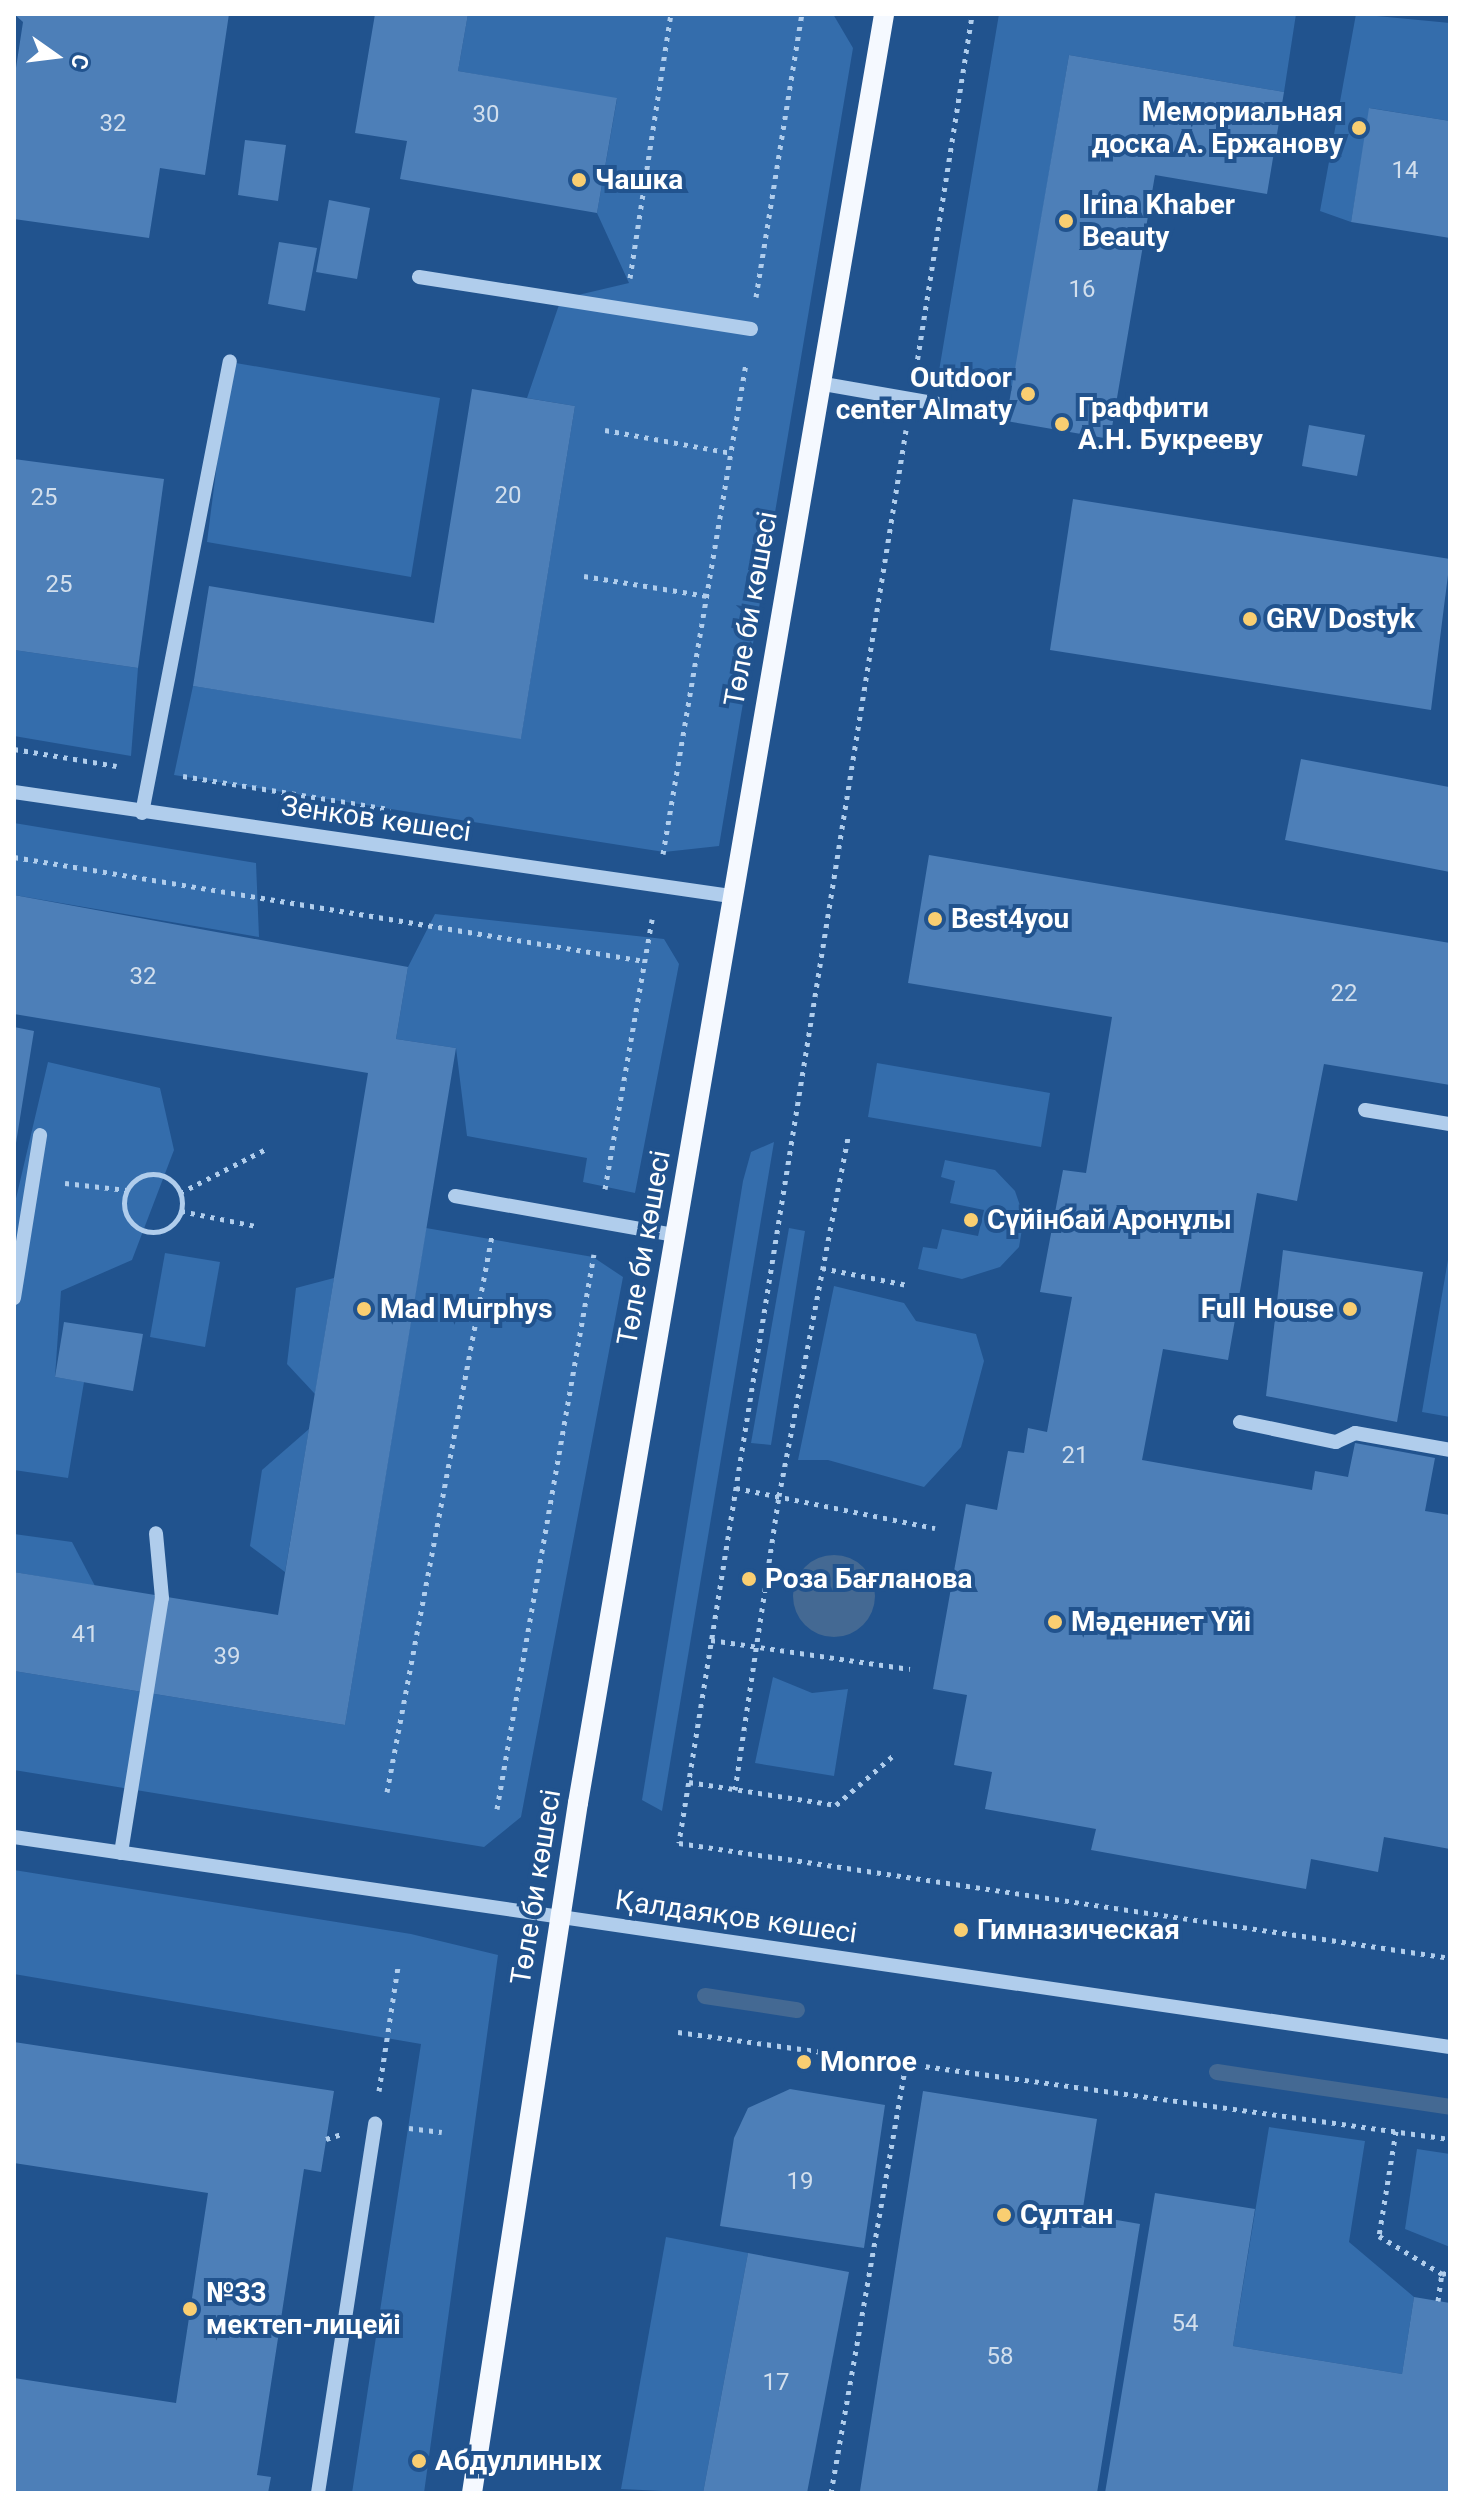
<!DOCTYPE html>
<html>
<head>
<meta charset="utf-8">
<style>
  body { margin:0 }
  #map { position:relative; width:1464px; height:2507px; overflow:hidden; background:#21538e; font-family:Roboto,sans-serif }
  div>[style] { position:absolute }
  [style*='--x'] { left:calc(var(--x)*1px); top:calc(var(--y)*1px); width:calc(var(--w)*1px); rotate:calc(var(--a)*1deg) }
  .green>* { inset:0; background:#346dac }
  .water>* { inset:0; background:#446993 }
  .round { border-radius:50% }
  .stream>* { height:16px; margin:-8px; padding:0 8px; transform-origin:8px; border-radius:8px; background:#446993 }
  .building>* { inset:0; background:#4d7fb8 }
  .path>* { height:5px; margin-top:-2.5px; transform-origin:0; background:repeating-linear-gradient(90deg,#b0cdec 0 4px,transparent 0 10px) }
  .path>.ring { margin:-2.5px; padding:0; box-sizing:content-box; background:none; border:5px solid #b0cdec; border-radius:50% }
  .minor>* { height:14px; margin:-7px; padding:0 7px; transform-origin:7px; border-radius:7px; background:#b0cdec }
  .major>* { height:20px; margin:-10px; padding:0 10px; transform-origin:10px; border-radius:10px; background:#f5f9ff }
  .dots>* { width:22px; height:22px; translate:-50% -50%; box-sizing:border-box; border:4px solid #21538e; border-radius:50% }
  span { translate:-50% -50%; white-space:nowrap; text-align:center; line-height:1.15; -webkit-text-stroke:8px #21538e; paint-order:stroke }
  .number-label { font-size:24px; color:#d2dfed }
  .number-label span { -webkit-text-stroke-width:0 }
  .poi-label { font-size:28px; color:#fff; font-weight:700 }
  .right { translate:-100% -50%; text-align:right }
  .left { translate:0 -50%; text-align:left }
  .street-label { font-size:28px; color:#fff }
  .frame { position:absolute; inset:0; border:16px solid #fff; pointer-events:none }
  .north { position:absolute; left:16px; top:16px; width:80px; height:80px; -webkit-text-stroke:6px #21538e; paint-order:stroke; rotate:104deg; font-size:22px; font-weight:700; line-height:32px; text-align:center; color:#fff }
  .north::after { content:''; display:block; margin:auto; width:28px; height:36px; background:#fff; clip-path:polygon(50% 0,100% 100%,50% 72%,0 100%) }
</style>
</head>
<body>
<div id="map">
  <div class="green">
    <i style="clip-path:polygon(468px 14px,833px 14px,853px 48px,719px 846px,664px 852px,174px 775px,193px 686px,521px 738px,575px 406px,527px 398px,561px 299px,629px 283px,597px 213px,617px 99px,458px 71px)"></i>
    <i style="clip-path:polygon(999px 14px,1296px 14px,1284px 92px,1069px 55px,1013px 386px,939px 371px)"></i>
    <i style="clip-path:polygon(1356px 14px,1450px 23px,1450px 121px,1370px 108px,1351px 222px,1320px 211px)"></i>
    <i style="clip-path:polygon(230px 362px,440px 398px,411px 577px,207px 542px)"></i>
    <i style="clip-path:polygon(14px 650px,138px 668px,131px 756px,14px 736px)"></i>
    <i style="clip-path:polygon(14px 823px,256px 863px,259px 937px,14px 895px)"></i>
    <i style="clip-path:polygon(435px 914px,664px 939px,679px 964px,635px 1193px,583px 1182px,587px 1158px,467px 1136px,456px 1048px,396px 1039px,408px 967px)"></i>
    <i style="clip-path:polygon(48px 1062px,160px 1088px,174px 1150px,132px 1260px,61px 1291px,55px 1377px,84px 1382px,68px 1478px,14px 1470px,14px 1207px)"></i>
    <i style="clip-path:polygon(877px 1063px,1050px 1093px,1041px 1147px,868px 1117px)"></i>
    <i style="clip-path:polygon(774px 1142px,662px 1811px,642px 1800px,743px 1181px,751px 1152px)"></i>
    <i style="clip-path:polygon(945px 1160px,995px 1170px,1015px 1191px,1024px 1217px,1019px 1247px,1000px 1267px,962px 1279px,918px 1269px,923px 1247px,937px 1249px,942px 1229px,978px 1236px,984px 1210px,950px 1203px,955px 1181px,941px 1177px)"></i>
    <i style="clip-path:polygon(426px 1228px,593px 1257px,623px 1277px,521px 1817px,484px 1847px,14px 1770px,14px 1671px,345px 1725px)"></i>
    <i style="clip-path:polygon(789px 1228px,805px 1231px,771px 1445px,751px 1443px)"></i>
    <i style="clip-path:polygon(1450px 1248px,1450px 1417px,1422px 1412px)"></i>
    <i style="clip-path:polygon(165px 1253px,220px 1262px,205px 1347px,150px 1337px)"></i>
    <i style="clip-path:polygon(334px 1278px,315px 1394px,287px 1364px,296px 1288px)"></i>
    <i style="clip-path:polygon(834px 1286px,904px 1303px,916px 1321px,976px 1334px,984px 1361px,961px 1447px,924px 1487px,828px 1460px,798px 1460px)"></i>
    <i style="clip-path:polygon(309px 1429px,285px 1572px,250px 1546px,262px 1470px)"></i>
    <i style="clip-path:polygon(14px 1534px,72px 1542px,95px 1586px,14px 1572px)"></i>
    <i style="clip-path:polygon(773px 1677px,812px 1693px,848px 1689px,834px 1776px,755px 1763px)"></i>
    <i style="clip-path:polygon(14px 1870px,411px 1934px,498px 1955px,424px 2493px,352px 2493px,421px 2044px,14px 1974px)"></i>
    <i style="clip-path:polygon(1269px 2127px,1365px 2141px,1349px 2242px,1414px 2297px,1402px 2374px,1233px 2346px)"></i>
    <i style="clip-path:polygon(1417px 2149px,1450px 2154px,1450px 2247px,1405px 2229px)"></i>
    <i style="clip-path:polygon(666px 2237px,748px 2253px,703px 2493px,621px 2489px)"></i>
  </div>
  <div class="water">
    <i class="round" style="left:793px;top:1555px;width:82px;height:82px"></i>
  </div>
  <div class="stream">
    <i style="--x:705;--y:1996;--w:93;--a:8.7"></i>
    <i style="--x:1217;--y:2072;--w:236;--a:8.5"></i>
  </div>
  <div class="building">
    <i style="clip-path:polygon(14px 14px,229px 14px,205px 175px,160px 168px,149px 238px,14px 219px,14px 81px,23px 22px)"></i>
    <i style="clip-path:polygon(375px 14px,468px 14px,458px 71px,617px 98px,597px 213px,400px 179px,407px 141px,355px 133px)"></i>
    <i style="clip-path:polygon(1069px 55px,1284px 92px,1267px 194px,1155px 175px,1110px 439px,1006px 421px)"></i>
    <i style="clip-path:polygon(1369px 108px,1450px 121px,1450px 238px,1351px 222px)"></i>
    <i style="clip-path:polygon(245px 140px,286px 145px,278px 201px,238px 195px)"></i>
    <i style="clip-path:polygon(329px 200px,370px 208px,357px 279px,316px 272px)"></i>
    <i style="clip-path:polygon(279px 242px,317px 248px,305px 311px,268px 304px)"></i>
    <i style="clip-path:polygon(472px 389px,575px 406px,521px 739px,193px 686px,209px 586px,434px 623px)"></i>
    <i style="clip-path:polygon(1309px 425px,1365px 435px,1357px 476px,1302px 466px)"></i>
    <i style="clip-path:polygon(14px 459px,164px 479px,138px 668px,14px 650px)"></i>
    <i style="clip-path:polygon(1073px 499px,1450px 559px,1431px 710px,1050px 650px)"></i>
    <i style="clip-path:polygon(1301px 759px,1449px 787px,1450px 872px,1285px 840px)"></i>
    <i style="clip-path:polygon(929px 855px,1450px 943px,1450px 1085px,1324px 1064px,1297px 1201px,1257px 1193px,1228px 1360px,1163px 1349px,1142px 1460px,1312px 1490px,1315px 1471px,1348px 1477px,1355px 1443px,1435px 1458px,1425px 1511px,1450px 1515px,1450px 1849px,1384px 1837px,1378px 1872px,1311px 1859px,1306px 1889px,1091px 1850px,1096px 1829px,985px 1809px,992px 1772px,954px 1765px,967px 1695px,933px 1689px,966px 1504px,997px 1510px,1008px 1451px,1024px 1453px,1028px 1428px,1047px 1432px,1072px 1297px,1040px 1292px,1063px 1170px,1086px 1173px,1112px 1017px,908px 983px)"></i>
    <i style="clip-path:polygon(14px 895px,408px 967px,396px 1039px,456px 1048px,345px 1725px,14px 1671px,14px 1572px,278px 1615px,368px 1073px,14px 1014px)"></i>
    <i style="clip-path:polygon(14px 1027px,34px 1031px,16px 1143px,14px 1143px)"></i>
    <i style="clip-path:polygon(1283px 1250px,1423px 1272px,1397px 1422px,1266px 1396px)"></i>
    <i style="clip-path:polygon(64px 1322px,143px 1334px,133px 1391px,55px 1377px)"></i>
    <i style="clip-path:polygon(14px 2042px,334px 2091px,321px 2172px,304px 2169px,257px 2475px,271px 2477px,268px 2493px,14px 2493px,14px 2378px,176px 2403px,208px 2193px,14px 2163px)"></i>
    <i style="clip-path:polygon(790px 2089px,885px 2105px,864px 2248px,720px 2226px,734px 2138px,748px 2108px)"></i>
    <i style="clip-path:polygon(923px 2091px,1097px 2119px,1082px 2214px,1140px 2224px,1097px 2493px,860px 2491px)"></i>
    <i style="clip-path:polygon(1155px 2193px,1255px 2209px,1233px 2346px,1402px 2374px,1414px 2297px,1450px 2303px,1450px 2493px,1105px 2493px)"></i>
    <i style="clip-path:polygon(748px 2253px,849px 2272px,807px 2493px,703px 2493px)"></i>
  </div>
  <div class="path">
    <i style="--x:630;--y:278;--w:267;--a:-81.2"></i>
    <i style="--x:756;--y:297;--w:287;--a:-80.8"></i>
    <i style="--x:916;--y:369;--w:359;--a:-81"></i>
    <i style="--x:605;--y:430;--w:128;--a:10.3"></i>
    <i style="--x:906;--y:430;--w:1431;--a:99.13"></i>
    <i style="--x:679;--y:1843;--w:780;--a:8.48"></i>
    <i style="--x:584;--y:576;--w:125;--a:9.2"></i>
    <i style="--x:14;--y:749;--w:104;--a:9.4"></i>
    <i style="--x:183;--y:776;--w:210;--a:9.1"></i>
    <i style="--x:663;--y:854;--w:498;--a:-80.4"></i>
    <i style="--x:14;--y:857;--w:639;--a:9.37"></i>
    <i class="ring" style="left:124px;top:1174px;width:53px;height:53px"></i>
    <i style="--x:65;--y:1183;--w:62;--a:6.4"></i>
    <i style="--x:605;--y:1189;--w:274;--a:-80.1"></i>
    <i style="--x:180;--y:1193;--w:99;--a:-27.1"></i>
    <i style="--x:181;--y:1211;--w:76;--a:11.3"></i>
    <i style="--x:822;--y:1268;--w:87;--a:11.3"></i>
    <i style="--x:736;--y:1488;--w:203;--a:11.4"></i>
    <i style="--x:711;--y:1640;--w:201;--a:8.3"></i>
    <i style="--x:689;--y:1782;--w:149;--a:8.9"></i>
    <i style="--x:836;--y:1805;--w:77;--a:-40.8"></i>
    <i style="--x:735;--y:1790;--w:297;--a:-81.5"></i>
    <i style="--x:779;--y:1496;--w:365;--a:-79.1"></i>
    <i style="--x:387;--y:1792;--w:566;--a:-79.31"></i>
    <i style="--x:497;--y:1809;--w:563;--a:-80.09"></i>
    <i style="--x:678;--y:2032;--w:779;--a:7.89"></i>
    <i style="--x:379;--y:2091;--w:125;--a:-81.3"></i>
    <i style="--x:409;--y:2128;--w:33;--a:7"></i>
    <i style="--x:1396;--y:2131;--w:106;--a:99.2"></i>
    <i style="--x:1379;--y:2236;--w:74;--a:31.1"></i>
    <i style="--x:1442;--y:2274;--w:8;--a:-14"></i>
    <i style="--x:326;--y:2139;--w:16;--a:-18"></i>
    <i style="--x:1438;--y:2301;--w:27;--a:-82"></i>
    <i style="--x:831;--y:2493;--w:436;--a:-80.1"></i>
  </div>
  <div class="minor">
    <i style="--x:419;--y:277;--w:336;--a:8.9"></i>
    <i style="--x:818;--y:383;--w:128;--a:9.9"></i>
    <i style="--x:14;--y:792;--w:724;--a:8.26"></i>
    <i style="--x:142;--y:813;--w:460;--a:-79"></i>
    <i style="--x:1365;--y:1110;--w:86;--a:9.4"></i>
    <i style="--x:455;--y:1196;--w:222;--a:10.1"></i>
    <i style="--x:14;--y:1298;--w:165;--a:-80.9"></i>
    <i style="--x:1240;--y:1422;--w:98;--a:11.8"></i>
    <i style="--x:1336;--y:1442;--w:21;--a:-25"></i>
    <i style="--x:1355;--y:1433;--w:97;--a:10.1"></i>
    <i style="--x:14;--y:1837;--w:1451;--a:8.32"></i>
    <i style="--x:121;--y:1853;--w:258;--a:-80.9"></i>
    <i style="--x:162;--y:1598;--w:65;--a:-95.3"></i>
    <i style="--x:318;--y:2493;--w:374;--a:-81.2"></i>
  </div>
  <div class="major">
    <i style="--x:472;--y:2493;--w:698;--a:-81.27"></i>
    <i style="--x:578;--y:1803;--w:1815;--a:-80.29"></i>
  </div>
  <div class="dots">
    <i style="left:1359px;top:128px;background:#f9ce71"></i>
    <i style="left:579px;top:180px;background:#f9ce71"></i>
    <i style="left:1066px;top:221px;background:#f9ce71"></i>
    <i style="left:1028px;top:394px;background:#f9ce71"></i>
    <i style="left:1062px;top:424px;background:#f9ce71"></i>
    <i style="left:1250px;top:619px;background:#f9ce71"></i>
    <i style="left:935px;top:919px;background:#f9ce71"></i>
    <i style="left:971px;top:1220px;background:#f9ce71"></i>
    <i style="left:364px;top:1309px;background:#f9ce71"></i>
    <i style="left:1350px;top:1309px;background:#f9ce71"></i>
    <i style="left:749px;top:1579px;background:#f9ce71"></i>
    <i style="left:1055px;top:1622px;background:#f9ce71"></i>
    <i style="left:961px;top:1930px;background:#f9ce71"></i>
    <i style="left:804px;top:2062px;background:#f9ce71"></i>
    <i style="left:1004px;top:2215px;background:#f9ce71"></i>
    <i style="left:190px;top:2309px;background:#f9ce71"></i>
    <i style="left:419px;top:2461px;background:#f9ce71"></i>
  </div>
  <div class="number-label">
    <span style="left:486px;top:115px">30</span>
    <span style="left:113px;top:124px">32</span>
    <span style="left:1405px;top:171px">14</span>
    <span style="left:1082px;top:290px">16</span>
    <span style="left:508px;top:496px">20</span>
    <span style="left:44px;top:498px">25</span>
    <span style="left:59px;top:585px">25</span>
    <span style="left:143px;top:977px">32</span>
    <span style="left:1344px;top:994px">22</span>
    <span style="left:1075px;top:1456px">21</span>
    <span style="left:85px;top:1635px">41</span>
    <span style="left:227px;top:1657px">39</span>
    <span style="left:800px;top:2182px">19</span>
    <span style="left:1185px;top:2324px">54</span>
    <span style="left:1000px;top:2357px">58</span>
    <span style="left:776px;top:2383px">17</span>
  </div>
  <div class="poi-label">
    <span class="right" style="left:1343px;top:128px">Мемориальная<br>доска А. Ержанову</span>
    <span class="left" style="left:595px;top:180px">Чашка</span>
    <span class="left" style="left:1082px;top:221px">Irina Khaber<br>Beauty</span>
    <span class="right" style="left:1012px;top:394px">Outdoor<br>center Almaty</span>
    <span class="left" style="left:1078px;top:424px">Граффити<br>А.Н. Букрееву</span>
    <span class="left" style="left:1266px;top:619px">GRV Dostyk</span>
    <span class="left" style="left:951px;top:919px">Best4you</span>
    <span class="left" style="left:987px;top:1220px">Сүйінбай Аронұлы</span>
    <span class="left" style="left:380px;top:1309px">Mad Murphys</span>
    <span class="right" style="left:1334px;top:1309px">Full House</span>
    <span class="left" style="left:765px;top:1579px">Роза Бағланова</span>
    <span class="left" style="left:1071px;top:1622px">Мәдениет Үйі</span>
    <span class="left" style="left:977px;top:1930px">Гимназическая</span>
    <span class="left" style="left:820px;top:2062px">Monroe</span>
    <span class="left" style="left:1020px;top:2215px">Сұлтан</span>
    <span class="left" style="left:206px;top:2309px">№33<br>мектеп-лицейі</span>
    <span class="left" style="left:435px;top:2461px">Абдуллиных</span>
  </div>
  <div class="street-label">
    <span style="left:751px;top:609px;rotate:-80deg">Төле би көшесі</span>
    <span style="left:376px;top:819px;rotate:8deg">Зенков көшесі</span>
    <span style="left:644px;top:1248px;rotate:-80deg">Төле би көшесі</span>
    <span style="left:536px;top:1887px;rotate:-81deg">Төле би көшесі</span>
    <span style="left:736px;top:1917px;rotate:8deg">Қалдаяқов көшесі</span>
  </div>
  <div class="frame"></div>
  <div class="north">С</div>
</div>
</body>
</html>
